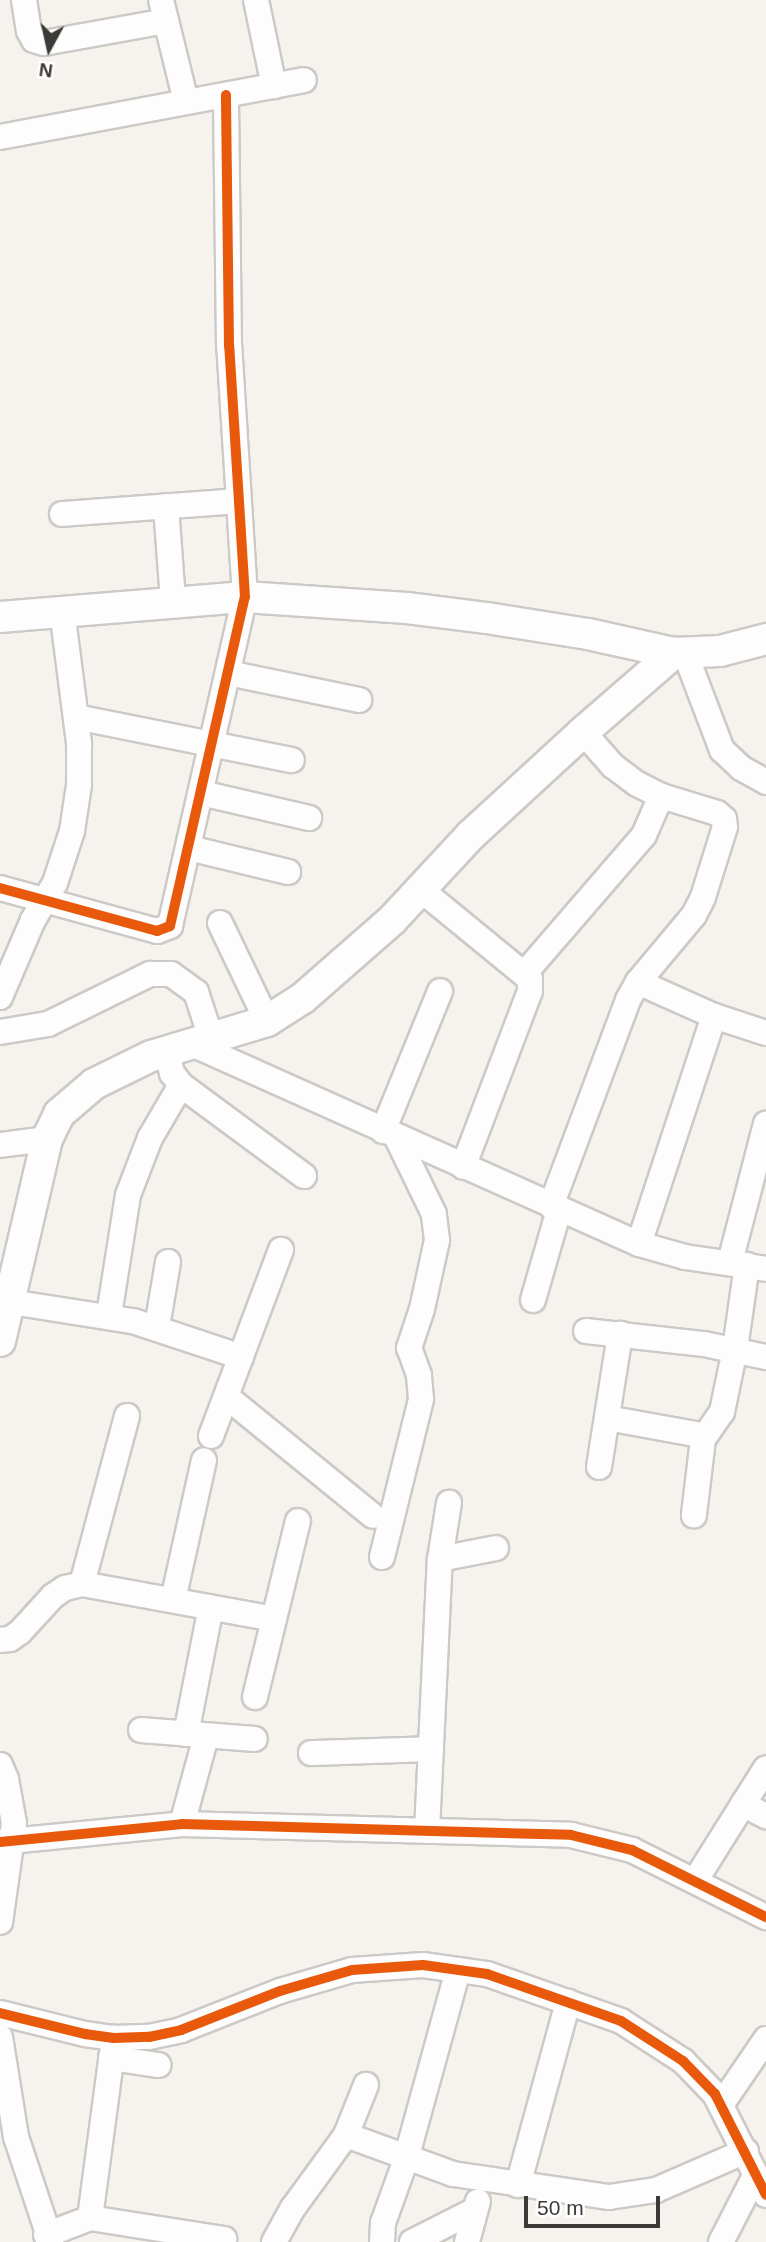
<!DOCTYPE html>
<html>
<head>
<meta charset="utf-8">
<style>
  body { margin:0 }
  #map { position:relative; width:766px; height:2242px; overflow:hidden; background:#f6f3ef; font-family:Helvetica,sans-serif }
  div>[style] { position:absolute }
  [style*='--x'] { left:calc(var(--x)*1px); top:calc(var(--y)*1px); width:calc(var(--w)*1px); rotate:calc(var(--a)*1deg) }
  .roads { filter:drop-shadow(2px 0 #ccc9c6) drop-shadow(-2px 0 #ccc9c6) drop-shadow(0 2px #ccc9c6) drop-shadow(0 -2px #ccc9c6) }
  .minor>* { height:24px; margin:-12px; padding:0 12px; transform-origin:12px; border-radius:12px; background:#fefdfd }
  .major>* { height:30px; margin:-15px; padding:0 15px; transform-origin:15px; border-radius:15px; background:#fefdfd }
  .cycleway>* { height:10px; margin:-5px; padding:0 5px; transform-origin:5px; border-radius:5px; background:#e8590c }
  span { translate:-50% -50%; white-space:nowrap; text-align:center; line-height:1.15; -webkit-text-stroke:7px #fff; paint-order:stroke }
  .north { position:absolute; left:14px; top:14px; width:70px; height:70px; -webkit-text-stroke:5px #fff; paint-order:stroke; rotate:188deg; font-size:19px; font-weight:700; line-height:28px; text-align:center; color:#3c3a37 }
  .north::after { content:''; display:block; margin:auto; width:24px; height:32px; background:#3c3a37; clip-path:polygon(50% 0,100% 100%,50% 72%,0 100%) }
  .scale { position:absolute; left:524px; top:2196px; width:136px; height:32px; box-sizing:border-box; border:4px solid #3c3a37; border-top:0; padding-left:9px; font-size:21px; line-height:24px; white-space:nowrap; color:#3c3a37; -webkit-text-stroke:5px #fff; paint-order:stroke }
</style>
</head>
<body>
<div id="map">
  <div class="roads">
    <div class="minor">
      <i style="--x:24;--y:0;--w:31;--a:81"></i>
      <i style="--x:29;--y:31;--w:10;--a:61"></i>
      <i style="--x:34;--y:40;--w:10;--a:17"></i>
      <i style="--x:44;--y:43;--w:124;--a:-10.2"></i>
      <i style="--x:161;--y:0;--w:105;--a:76.2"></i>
      <i style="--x:256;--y:0;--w:88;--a:78.2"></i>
      <i style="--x:0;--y:137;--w:309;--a:-10.6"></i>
      <i style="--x:166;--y:506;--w:95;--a:85.8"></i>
      <i style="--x:62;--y:514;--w:176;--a:-4.2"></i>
      <i style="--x:685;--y:653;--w:104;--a:69.1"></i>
      <i style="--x:722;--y:750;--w:26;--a:43"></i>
      <i style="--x:741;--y:768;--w:29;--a:29"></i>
      <i style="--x:228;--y:673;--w:134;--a:11.6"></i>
      <i style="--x:76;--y:717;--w:220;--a:11.3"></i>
      <i style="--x:201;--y:793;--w:111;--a:13"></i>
      <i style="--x:189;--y:848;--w:102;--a:13.6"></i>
      <i style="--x:0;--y:888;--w:163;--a:15.3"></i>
      <i style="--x:157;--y:931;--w:14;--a:-21"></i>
      <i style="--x:170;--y:926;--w:337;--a:-77.2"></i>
      <i style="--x:245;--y:597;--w:252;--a:-93.6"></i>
      <i style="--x:229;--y:346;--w:251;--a:-90.7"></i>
      <i style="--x:420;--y:889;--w:142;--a:39.3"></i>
      <i style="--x:530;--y:979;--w:12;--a:90"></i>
      <i style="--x:530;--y:991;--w:188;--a:110.8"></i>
      <i style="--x:220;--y:923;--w:109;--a:64.4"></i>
      <i style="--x:525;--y:973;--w:182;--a:-49.2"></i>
      <i style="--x:644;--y:835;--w:43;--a:-66.4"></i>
      <i style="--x:638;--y:982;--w:83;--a:24.1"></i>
      <i style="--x:714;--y:1016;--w:55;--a:18.1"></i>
      <i style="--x:0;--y:997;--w:84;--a:-66.8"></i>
      <i style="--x:33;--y:920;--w:43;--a:-59.3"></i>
      <i style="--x:55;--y:883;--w:55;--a:-71.9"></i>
      <i style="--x:72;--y:831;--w:47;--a:-81.3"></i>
      <i style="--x:79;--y:785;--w:42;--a:-90"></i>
      <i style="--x:79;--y:743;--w:133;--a:-97.3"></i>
      <i style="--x:0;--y:1032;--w:49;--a:-9.5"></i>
      <i style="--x:48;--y:1024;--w:114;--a:-26.1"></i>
      <i style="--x:150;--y:974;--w:21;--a:0"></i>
      <i style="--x:171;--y:974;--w:31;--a:36"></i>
      <i style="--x:196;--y:992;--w:48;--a:71.9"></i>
      <i style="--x:192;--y:1044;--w:490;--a:24.1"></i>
      <i style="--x:639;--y:1244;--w:48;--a:15.8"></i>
      <i style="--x:685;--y:1257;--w:82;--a:8.4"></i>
      <i style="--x:167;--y:1052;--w:22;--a:77"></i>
      <i style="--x:172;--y:1073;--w:15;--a:53"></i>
      <i style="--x:181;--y:1085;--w:153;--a:36.5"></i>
      <i style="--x:383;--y:1131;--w:151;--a:-67.8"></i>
      <i style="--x:0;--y:1145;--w:47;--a:-7.3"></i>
      <i style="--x:551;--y:1206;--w:220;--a:-69.5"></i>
      <i style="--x:628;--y:1000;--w:21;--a:-61"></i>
      <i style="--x:638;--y:982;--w:87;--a:-50.1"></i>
      <i style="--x:694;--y:915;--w:20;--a:-63"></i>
      <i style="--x:703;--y:897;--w:73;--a:-72.6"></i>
      <i style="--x:725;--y:827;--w:8;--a:-97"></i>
      <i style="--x:724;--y:819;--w:9;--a:-139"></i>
      <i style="--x:717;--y:813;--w:59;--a:-163.1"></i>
      <i style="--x:661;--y:796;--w:27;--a:-153"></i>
      <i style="--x:637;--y:784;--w:30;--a:-143"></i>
      <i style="--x:613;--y:766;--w:45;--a:-131.4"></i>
      <i style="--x:639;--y:1244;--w:240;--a:-71.8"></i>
      <i style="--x:730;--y:1262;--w:143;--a:-75.4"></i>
      <i style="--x:533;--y:1300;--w:94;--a:-73.9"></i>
      <i style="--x:11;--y:1302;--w:123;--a:8.9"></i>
      <i style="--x:133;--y:1321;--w:114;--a:18.4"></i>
      <i style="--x:109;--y:1315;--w:121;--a:-81"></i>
      <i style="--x:128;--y:1195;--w:61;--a:-68.9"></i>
      <i style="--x:150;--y:1138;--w:61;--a:-59.7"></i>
      <i style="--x:157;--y:1327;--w:66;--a:-80.4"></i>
      <i style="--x:586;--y:1331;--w:119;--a:6.3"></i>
      <i style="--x:704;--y:1344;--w:63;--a:11.8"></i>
      <i style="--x:227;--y:1397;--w:188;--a:39.2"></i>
      <i style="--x:607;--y:1418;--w:89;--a:10.3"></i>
      <i style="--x:695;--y:1434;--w:9;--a:32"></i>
      <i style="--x:703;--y:1439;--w:77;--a:96.8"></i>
      <i style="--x:211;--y:1436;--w:199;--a:-69.4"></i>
      <i style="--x:703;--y:1439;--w:33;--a:-55"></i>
      <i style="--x:722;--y:1412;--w:64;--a:-78.3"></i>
      <i style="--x:735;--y:1349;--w:85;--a:-81.9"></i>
      <i style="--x:599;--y:1467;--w:135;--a:-81"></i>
      <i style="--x:382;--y:1557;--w:163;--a:-76.1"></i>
      <i style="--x:421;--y:1399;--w:24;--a:-95"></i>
      <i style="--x:419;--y:1375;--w:29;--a:-110"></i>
      <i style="--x:409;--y:1348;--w:41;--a:-71.6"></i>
      <i style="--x:422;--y:1309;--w:71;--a:-77.7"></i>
      <i style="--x:437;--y:1240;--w:26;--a:-97"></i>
      <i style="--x:434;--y:1214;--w:87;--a:-116"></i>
      <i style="--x:440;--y:1559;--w:57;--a:-11.1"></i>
      <i style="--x:82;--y:1584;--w:174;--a:-75"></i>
      <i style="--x:173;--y:1600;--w:143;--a:-77.5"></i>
      <i style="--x:0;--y:1640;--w:10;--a:-6"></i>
      <i style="--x:10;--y:1639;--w:12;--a:-35"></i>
      <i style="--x:20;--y:1632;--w:49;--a:-47.5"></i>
      <i style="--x:53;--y:1596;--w:14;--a:-34"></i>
      <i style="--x:65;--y:1588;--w:17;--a:-13"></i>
      <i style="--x:82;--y:1584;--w:195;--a:10.3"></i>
      <i style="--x:255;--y:1697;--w:181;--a:-76.3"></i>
      <i style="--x:141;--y:1730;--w:114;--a:4.5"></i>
      <i style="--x:186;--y:1734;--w:129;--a:-78.9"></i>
      <i style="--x:311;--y:1753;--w:120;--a:-1.9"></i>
      <i style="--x:0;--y:1765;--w:15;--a:67"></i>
      <i style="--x:6;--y:1779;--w:45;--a:79.7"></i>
      <i style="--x:14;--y:1823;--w:100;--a:98"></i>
      <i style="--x:743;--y:1804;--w:26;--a:28"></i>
      <i style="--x:182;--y:1824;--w:91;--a:-74.7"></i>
      <i style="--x:427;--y:1831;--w:272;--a:-87.3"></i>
      <i style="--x:440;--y:1559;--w:57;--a:-80.9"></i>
      <i style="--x:0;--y:1842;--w:183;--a:-5.6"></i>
      <i style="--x:182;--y:1824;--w:389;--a:1.6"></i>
      <i style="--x:571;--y:1835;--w:63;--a:13.8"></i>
      <i style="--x:632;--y:1850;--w:150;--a:26.6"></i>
      <i style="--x:695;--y:1881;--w:133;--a:-57.9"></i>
      <i style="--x:0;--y:2013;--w:88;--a:13.9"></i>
      <i style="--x:85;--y:2034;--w:29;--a:8"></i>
      <i style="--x:114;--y:2038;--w:35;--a:-2"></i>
      <i style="--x:149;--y:2037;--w:33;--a:-12"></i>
      <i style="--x:181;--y:2030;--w:106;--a:-21.5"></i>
      <i style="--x:280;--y:1991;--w:75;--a:-16.3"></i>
      <i style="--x:352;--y:1970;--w:71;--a:-4"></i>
      <i style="--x:423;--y:1965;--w:65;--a:8"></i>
      <i style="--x:487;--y:1974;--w:142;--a:19.3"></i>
      <i style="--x:621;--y:2021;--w:74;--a:32.8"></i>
      <i style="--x:683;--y:2061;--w:46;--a:45.9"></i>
      <i style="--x:715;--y:2094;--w:113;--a:63.2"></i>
      <i style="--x:0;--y:2037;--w:101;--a:80.9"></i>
      <i style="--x:16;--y:2137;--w:111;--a:71.6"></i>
      <i style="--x:111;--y:2058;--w:48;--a:8.5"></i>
      <i style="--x:721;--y:2105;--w:80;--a:-55.7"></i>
      <i style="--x:346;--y:2135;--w:114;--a:20"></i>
      <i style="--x:453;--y:2174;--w:158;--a:8.4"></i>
      <i style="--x:609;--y:2197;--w:48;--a:-8.5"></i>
      <i style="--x:656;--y:2190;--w:98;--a:-23.4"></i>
      <i style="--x:518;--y:2185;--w:190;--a:-74.7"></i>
      <i style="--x:90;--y:2218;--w:182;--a:-82.4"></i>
      <i style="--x:46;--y:2235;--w:47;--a:-21.1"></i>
      <i style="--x:90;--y:2218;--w:136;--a:8.9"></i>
      <i style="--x:274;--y:2242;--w:39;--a:-61"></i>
      <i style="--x:293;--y:2208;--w:90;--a:-54"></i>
      <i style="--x:346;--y:2135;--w:54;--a:-68.2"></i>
      <i style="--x:382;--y:2242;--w:19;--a:-87"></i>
      <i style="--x:383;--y:2223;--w:68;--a:-70.2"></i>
      <i style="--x:406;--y:2159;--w:196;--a:-74.6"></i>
      <i style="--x:412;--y:2242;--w:71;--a:-26.9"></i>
      <i style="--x:467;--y:2242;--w:42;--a:-75"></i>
      <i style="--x:721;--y:2242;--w:76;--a:-62.8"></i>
    </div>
    <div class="major">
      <i style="--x:0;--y:617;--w:246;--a:-4.7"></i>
      <i style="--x:245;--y:597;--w:162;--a:3.9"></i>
      <i style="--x:407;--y:608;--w:81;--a:7.1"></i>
      <i style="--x:487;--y:618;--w:102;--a:9"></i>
      <i style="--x:588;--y:634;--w:88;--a:12.5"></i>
      <i style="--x:674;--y:653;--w:46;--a:-2.5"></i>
      <i style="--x:720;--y:651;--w:48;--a:-14.6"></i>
      <i style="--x:0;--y:1341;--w:207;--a:-76.9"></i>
      <i style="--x:47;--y:1139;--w:28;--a:-64"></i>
      <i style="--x:59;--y:1114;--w:46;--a:-40.6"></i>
      <i style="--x:94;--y:1084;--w:64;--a:-26.2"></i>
      <i style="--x:151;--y:1056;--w:121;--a:-16.8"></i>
      <i style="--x:267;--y:1021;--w:43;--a:-32.6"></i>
      <i style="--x:303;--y:998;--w:118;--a:-41.2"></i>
      <i style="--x:392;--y:920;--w:116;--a:-47.1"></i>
      <i style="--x:471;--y:835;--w:152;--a:-42.6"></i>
      <i style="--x:583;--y:732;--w:121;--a:-41"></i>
    </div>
  </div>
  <div class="cycleway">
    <i style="--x:0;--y:888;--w:163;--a:15.3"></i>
    <i style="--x:157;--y:931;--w:14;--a:-21"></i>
    <i style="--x:170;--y:926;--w:337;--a:-77.2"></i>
    <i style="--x:245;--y:597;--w:252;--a:-93.6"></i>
    <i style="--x:229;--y:346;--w:251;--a:-90.7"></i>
    <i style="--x:0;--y:1842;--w:183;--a:-5.6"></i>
    <i style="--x:182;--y:1824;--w:389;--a:1.6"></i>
    <i style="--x:571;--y:1835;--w:63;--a:13.8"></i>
    <i style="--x:632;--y:1850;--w:150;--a:26.6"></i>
    <i style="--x:0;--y:2013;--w:88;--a:13.9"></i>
    <i style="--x:85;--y:2034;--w:29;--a:8"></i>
    <i style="--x:114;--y:2038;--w:35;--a:-2"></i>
    <i style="--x:149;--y:2037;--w:33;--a:-12"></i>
    <i style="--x:181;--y:2030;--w:106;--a:-21.5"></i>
    <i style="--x:280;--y:1991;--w:75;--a:-16.3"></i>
    <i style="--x:352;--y:1970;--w:71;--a:-4"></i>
    <i style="--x:423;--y:1965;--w:65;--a:8"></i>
    <i style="--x:487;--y:1974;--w:142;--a:19.3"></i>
    <i style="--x:621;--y:2021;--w:74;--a:32.8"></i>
    <i style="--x:683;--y:2061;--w:46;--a:45.9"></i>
    <i style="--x:715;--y:2094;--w:113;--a:63.2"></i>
  </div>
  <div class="north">N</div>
  <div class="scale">50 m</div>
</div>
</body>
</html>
